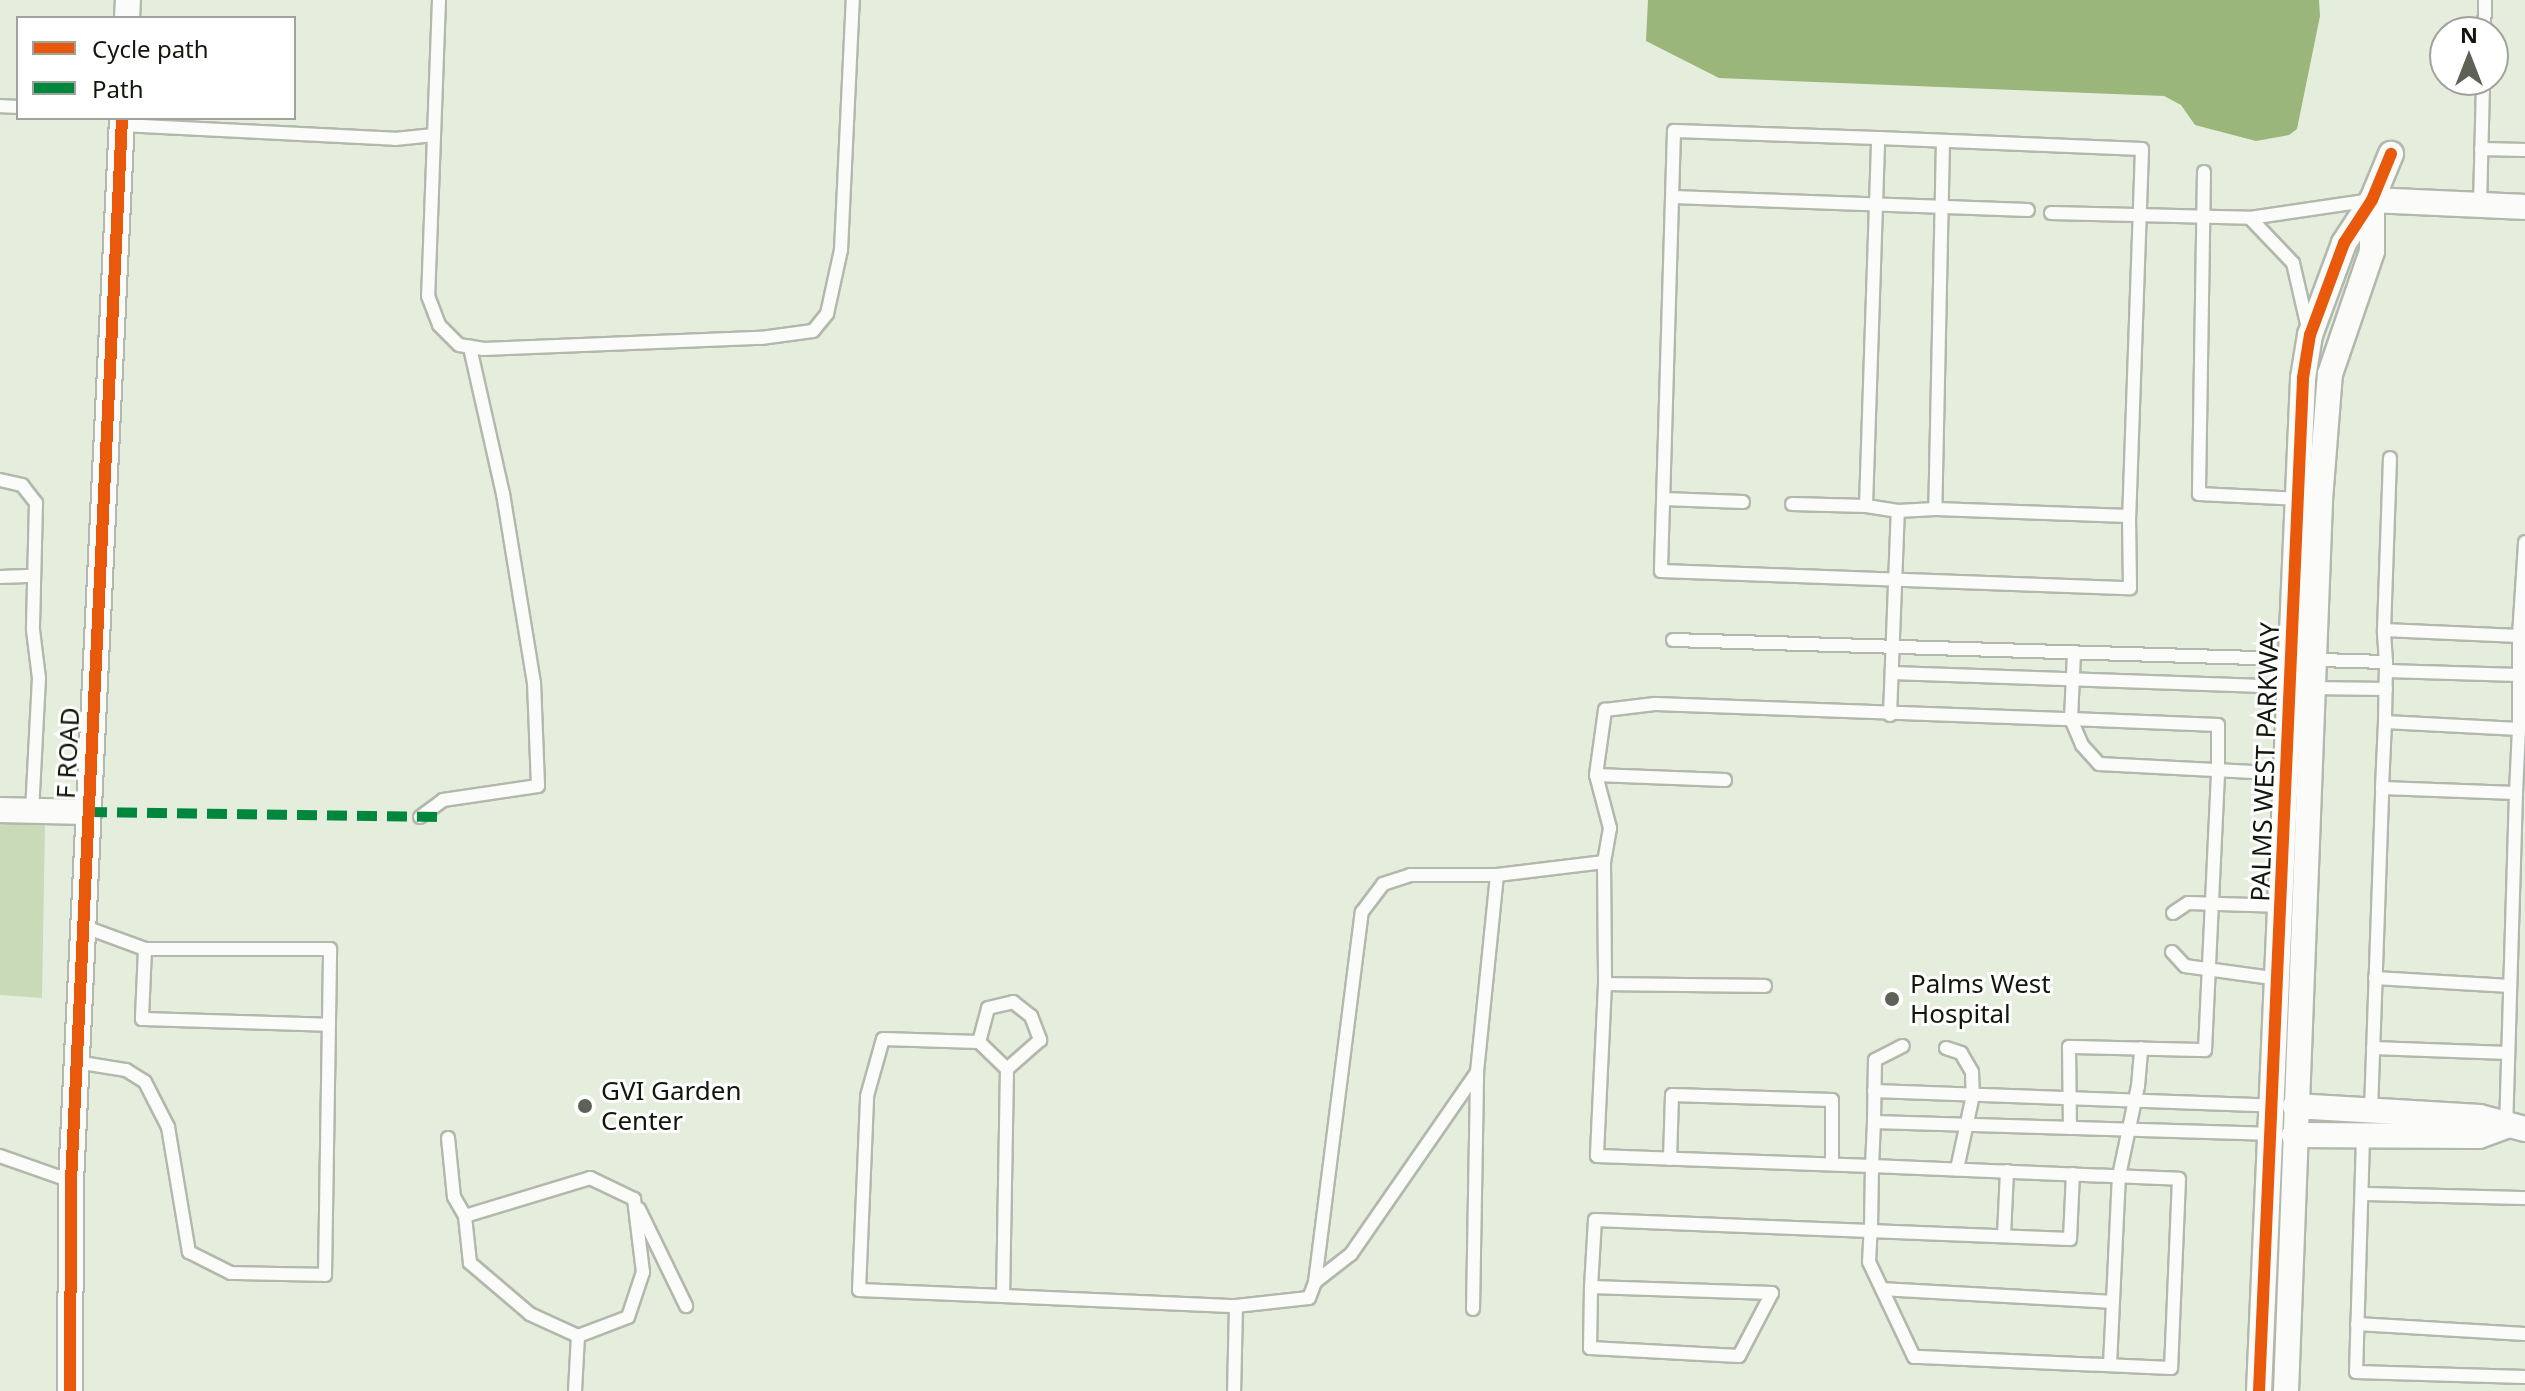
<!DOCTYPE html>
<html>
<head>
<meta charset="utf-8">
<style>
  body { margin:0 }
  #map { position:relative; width:2525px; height:1391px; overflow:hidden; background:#e5eddd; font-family:"Noto Sans",sans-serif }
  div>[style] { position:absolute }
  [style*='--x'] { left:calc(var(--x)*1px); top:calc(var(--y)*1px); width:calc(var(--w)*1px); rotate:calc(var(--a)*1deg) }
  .green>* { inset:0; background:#c8dab7 }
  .water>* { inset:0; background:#9bb67b }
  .roads { filter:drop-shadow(2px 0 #b2b8ac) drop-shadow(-2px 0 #b2b8ac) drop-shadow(0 2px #b2b8ac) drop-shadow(0 -2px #b2b8ac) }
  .lane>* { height:12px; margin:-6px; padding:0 6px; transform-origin:6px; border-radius:6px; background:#fbfcfa }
  .street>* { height:24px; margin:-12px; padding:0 12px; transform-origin:12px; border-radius:12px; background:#fbfcfa }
  .quiet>* { height:10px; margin-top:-5px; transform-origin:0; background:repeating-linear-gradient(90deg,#00873e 0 20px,transparent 0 30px) }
  .cycleway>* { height:12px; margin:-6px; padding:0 6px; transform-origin:6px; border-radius:6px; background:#e8590c }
  .dots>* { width:22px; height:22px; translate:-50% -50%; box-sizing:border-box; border:4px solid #fff; border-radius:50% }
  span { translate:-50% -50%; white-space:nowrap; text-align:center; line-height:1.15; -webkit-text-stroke:6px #fff; paint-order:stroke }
  .street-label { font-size:26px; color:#12170c }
  .poi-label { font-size:26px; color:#12170c }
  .left { translate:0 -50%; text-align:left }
  .legend { position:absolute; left:16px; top:16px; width:280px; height:104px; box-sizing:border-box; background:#fff; border:2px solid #a0a29e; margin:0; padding:10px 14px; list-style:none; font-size:24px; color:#12170c }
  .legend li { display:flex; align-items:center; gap:16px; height:40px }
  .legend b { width:40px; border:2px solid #a0a29e }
  .north { position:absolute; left:2429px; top:16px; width:80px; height:80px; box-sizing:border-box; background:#fff; border:2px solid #a0a29e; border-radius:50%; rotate:0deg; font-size:22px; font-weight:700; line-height:32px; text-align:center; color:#12170c }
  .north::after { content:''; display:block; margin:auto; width:28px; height:36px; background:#5c6255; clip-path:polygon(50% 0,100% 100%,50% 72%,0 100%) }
</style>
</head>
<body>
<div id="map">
  <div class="green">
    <i style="clip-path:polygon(0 819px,45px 819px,42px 998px,0 995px)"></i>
  </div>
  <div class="water">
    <i style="clip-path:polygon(1648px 0,2319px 0,2320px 16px,2297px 129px,2289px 135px,2256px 141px,2195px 125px,2181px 105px,2164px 96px,1719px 78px,1646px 41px)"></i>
  </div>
  <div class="roads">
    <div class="lane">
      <i style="--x:439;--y:0;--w:296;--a:92.1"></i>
      <i style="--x:428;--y:296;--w:31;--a:69"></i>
      <i style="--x:439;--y:325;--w:28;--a:45"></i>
      <i style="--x:459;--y:345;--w:24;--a:9"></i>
      <i style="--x:483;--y:349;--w:278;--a:-2.3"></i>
      <i style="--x:761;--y:338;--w:52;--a:-7.7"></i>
      <i style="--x:813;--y:331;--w:22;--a:-51"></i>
      <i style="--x:827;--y:314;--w:66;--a:-77.7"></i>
      <i style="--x:841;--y:250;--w:250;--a:-87.3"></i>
      <i style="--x:2484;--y:32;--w:32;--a:-88"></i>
      <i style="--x:0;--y:106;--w:18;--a:3"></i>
      <i style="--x:122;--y:125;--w:273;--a:2.9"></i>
      <i style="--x:395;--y:139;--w:39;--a:-6"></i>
      <i style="--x:1878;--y:138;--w:264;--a:2.4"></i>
      <i style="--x:2142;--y:149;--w:367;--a:92"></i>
      <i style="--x:2129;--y:516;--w:194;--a:-177.9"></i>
      <i style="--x:1943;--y:141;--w:368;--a:91.2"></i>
      <i style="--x:1935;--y:509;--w:37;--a:177"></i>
      <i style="--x:1898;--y:511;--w:32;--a:-171"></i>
      <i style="--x:1866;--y:506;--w:368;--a:-88.1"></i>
      <i style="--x:1878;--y:138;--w:204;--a:-178"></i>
      <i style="--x:1674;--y:131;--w:440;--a:91.7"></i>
      <i style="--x:1661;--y:571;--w:469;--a:2.1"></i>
      <i style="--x:2130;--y:588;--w:72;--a:-90.8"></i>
      <i style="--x:2481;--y:149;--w:44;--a:1.3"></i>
      <i style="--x:2204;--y:172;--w:322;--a:90.9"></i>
      <i style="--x:2199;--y:494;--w:102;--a:2.8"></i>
      <i style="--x:1673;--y:197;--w:355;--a:2.1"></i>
      <i style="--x:2480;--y:206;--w:126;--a:-88.6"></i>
      <i style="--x:2051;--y:213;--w:199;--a:1.4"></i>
      <i style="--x:2250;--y:218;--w:123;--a:-8.4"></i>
      <i style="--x:2250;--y:218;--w:62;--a:46.3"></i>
      <i style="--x:2293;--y:263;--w:67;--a:77"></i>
      <i style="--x:0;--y:480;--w:23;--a:13"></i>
      <i style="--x:22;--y:485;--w:23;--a:52"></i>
      <i style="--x:36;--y:503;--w:127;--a:91.4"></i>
      <i style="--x:33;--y:630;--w:48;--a:82.9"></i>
      <i style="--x:39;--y:678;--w:132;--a:93"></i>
      <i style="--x:1664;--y:499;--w:79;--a:2.2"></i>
      <i style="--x:1792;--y:504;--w:74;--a:1.5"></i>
      <i style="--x:0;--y:577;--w:34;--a:-2"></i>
      <i style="--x:2384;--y:630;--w:172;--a:-88"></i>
      <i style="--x:2519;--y:636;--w:94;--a:-86.3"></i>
      <i style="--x:1673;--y:640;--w:713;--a:1.77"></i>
      <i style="--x:2386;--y:662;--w:60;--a:91"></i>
      <i style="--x:2386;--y:662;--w:32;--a:-94"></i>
      <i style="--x:2384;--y:630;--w:135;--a:2.5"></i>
      <i style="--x:2519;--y:636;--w:93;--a:90"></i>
      <i style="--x:2386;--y:671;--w:133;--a:1.7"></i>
      <i style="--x:1892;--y:673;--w:400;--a:2"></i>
      <i style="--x:2311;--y:688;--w:75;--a:0.8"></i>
      <i style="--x:1890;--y:715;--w:204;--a:-87.8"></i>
      <i style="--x:1596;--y:775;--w:55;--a:75.2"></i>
      <i style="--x:1610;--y:828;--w:35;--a:100"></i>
      <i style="--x:1604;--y:862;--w:122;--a:89.5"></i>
      <i style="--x:1605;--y:984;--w:160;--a:0.7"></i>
      <i style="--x:1725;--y:780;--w:129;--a:-177.8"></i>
      <i style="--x:1596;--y:775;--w:66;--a:-82.1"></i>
      <i style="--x:1605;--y:710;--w:50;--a:-6.8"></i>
      <i style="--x:1655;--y:704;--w:416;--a:2.1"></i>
      <i style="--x:2071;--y:719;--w:28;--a:67"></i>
      <i style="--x:2082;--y:745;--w:25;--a:48"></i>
      <i style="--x:2099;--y:764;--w:188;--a:3"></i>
      <i style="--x:2382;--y:788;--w:66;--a:-87.4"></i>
      <i style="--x:2385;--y:722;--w:134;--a:3"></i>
      <i style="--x:2519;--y:729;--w:64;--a:92.7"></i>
      <i style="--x:420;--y:817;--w:29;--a:-36"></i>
      <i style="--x:443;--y:800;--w:96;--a:-8.4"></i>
      <i style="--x:538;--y:786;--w:103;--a:-92.2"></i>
      <i style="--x:534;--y:683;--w:192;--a:-99.3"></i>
      <i style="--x:503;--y:494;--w:151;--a:-102.7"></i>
      <i style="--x:2173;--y:913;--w:18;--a:-34"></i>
      <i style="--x:2188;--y:903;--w:95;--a:1.8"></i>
      <i style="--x:145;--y:949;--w:70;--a:92.5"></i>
      <i style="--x:142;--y:1019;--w:187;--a:1.8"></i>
      <i style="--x:2172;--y:952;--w:19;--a:47"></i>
      <i style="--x:2185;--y:966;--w:95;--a:7.9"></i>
      <i style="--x:2375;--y:978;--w:135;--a:3.4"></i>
      <i style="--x:1605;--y:984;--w:172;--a:92.7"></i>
      <i style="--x:1597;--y:1156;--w:275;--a:2.1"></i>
      <i style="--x:1872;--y:1166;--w:307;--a:2.4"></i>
      <i style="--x:2179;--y:1179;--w:189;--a:92.4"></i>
      <i style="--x:2171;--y:1368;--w:257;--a:-177.5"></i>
      <i style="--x:1914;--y:1357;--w:105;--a:-115.3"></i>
      <i style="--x:1869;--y:1262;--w:34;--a:-87"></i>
      <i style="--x:1871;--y:1228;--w:62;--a:-89.1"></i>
      <i style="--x:1872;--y:1166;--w:44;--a:-87.4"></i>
      <i style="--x:1874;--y:1122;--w:62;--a:-89.1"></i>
      <i style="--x:1875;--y:1060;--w:31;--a:-27"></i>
      <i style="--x:979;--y:1042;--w:35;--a:-75"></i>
      <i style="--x:988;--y:1008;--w:26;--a:-13"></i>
      <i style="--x:1013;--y:1002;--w:23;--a:38"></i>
      <i style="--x:1031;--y:1016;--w:26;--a:69"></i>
      <i style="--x:1040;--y:1040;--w:44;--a:138.7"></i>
      <i style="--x:1946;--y:1048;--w:16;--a:18"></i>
      <i style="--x:1961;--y:1053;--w:22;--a:60"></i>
      <i style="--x:1972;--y:1072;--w:23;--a:88"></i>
      <i style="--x:1973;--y:1095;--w:76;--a:102.2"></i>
      <i style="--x:2373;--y:1048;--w:135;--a:2.1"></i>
      <i style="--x:76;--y:1062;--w:51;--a:9.1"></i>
      <i style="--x:126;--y:1070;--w:22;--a:32"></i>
      <i style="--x:145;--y:1082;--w:51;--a:62.9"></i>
      <i style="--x:168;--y:1127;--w:127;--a:80.5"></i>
      <i style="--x:189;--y:1252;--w:47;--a:26.6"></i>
      <i style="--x:231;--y:1273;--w:94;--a:1.2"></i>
      <i style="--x:325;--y:1275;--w:326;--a:-89.1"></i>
      <i style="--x:330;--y:949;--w:185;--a:180"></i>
      <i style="--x:145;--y:949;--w:67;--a:-159.9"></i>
      <i style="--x:1874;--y:1091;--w:402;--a:2.1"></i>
      <i style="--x:2371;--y:1111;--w:323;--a:-88"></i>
      <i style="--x:2382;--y:788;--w:134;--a:2.1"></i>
      <i style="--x:2516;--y:793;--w:332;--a:91.7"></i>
      <i style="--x:1874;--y:1122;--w:401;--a:1.7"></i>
      <i style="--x:2070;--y:1128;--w:81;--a:-90.7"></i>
      <i style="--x:2069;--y:1047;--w:136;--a:1.3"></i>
      <i style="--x:2205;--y:1050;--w:279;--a:-87.3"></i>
      <i style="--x:2218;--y:771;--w:46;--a:-90"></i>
      <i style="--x:2218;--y:725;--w:147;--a:-177.7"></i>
      <i style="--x:2071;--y:719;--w:67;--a:-87.4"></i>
      <i style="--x:448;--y:1138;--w:59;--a:84.2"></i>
      <i style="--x:454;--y:1197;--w:22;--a:60"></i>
      <i style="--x:2363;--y:1138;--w:234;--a:91.7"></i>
      <i style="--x:2356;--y:1372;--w:169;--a:1.7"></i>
      <i style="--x:0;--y:1156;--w:75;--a:19.4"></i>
      <i style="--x:1670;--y:1159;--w:64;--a:-88.2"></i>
      <i style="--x:1672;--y:1095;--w:160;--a:1.8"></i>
      <i style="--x:1832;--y:1100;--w:64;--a:90"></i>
      <i style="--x:590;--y:1178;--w:49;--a:25.5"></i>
      <i style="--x:634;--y:1199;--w:74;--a:83"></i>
      <i style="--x:643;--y:1272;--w:47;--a:108.4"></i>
      <i style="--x:628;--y:1317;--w:53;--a:159.2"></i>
      <i style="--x:578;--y:1336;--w:53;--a:-155.4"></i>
      <i style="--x:530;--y:1314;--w:79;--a:-139.6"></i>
      <i style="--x:470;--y:1263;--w:47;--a:-96.1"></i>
      <i style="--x:465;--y:1216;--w:131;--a:-16.9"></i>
      <i style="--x:2362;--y:1194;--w:163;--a:1.4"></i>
      <i style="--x:639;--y:1209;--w:108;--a:64.1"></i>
      <i style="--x:2004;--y:1235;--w:64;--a:-87.3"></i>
      <i style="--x:1315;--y:1282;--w:46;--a:-37.9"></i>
      <i style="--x:1351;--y:1254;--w:221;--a:-55.3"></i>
      <i style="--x:1477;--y:1072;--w:198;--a:-84.2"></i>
      <i style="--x:1591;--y:1287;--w:61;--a:90.9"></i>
      <i style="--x:1590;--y:1348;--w:149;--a:3.1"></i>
      <i style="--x:1739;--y:1356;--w:71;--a:-62.4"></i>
      <i style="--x:1772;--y:1293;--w:181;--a:-178.1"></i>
      <i style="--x:1591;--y:1287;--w:67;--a:-86.6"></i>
      <i style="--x:1595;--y:1220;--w:475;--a:2.3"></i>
      <i style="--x:2070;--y:1239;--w:65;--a:-87.4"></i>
      <i style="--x:1882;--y:1289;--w:231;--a:3.2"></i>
      <i style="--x:1003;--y:1296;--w:144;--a:-177.6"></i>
      <i style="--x:859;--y:1290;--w:194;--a:-87.6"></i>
      <i style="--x:867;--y:1096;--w:59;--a:-74.3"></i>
      <i style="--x:883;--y:1039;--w:96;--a:1.8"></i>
      <i style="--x:979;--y:1042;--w:39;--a:44"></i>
      <i style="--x:1007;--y:1069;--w:227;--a:91"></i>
      <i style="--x:1003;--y:1296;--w:233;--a:2.5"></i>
      <i style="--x:1236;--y:1306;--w:85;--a:91.3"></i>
      <i style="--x:1236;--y:1306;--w:73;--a:-6.3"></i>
      <i style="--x:1309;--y:1298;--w:17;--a:-69"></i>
      <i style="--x:1315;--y:1282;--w:373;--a:-82.8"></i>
      <i style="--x:1362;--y:912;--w:35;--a:-53"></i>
      <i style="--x:1383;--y:884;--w:28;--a:-18"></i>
      <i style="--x:1410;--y:875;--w:87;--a:0"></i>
      <i style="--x:1497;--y:875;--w:108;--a:-6.9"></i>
      <i style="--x:1473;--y:1309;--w:237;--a:-89"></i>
      <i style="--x:2357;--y:1324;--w:168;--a:3.4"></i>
      <i style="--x:2110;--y:1365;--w:189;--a:-87.3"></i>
      <i style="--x:2119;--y:1176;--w:92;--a:-78.1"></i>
      <i style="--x:2138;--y:1086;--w:38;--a:-85"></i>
      <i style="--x:575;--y:1391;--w:55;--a:-86.9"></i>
    </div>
    <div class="street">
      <i style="--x:127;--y:18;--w:18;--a:-87"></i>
      <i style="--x:2372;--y:200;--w:153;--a:2.6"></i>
      <i style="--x:0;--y:810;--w:87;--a:1.3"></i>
      <i style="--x:2295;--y:1106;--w:185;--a:3.4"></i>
      <i style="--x:2480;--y:1117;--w:47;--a:14.9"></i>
      <i style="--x:2294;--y:1135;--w:185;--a:0.3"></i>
      <i style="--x:2479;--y:1136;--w:29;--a:-20"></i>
      <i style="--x:70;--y:1391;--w:210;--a:-89.7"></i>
      <i style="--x:71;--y:1181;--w:1064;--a:-87.25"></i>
      <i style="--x:2259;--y:1391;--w:1014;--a:-87.51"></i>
      <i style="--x:2303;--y:378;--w:44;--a:-80.8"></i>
      <i style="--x:2310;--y:335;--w:98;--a:-69.7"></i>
      <i style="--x:2344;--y:243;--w:51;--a:-56.9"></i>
      <i style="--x:2372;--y:200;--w:50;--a:-67.6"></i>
      <i style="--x:2286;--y:1391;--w:892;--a:-87.81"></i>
      <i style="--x:2320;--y:500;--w:126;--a:-85.5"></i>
      <i style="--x:2330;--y:374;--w:130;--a:-71.1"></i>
      <i style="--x:2372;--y:251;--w:51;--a:-90"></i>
    </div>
  </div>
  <div class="quiet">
    <i style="--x:87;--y:812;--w:354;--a:0.8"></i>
  </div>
  <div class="cycleway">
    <i style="--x:70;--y:1391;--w:210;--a:-89.7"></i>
    <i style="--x:71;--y:1181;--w:1064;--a:-87.25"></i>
    <i style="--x:2259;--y:1391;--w:1014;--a:-87.51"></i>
    <i style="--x:2303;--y:378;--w:44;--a:-80.8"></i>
    <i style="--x:2310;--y:335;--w:98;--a:-69.7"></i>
    <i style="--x:2344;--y:243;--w:51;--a:-56.9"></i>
    <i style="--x:2372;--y:200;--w:50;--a:-67.6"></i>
  </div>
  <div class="dots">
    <i style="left:1892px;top:999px;background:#5c6255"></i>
    <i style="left:585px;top:1106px;background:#5c6255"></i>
  </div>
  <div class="street-label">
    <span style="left:68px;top:753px;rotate:-87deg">F ROAD</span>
    <span style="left:2265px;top:762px;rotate:-88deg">PALMS WEST PARKWAY</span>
  </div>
  <div class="poi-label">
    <span class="left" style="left:1910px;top:999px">Palms West<br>Hospital</span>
    <span class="left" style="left:601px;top:1106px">GVI Garden<br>Center</span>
  </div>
  <ul class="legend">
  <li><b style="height:10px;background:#e8590c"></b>Cycle path</li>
  <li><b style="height:10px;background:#00873e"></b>Path</li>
  </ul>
  <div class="north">N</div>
</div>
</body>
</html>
